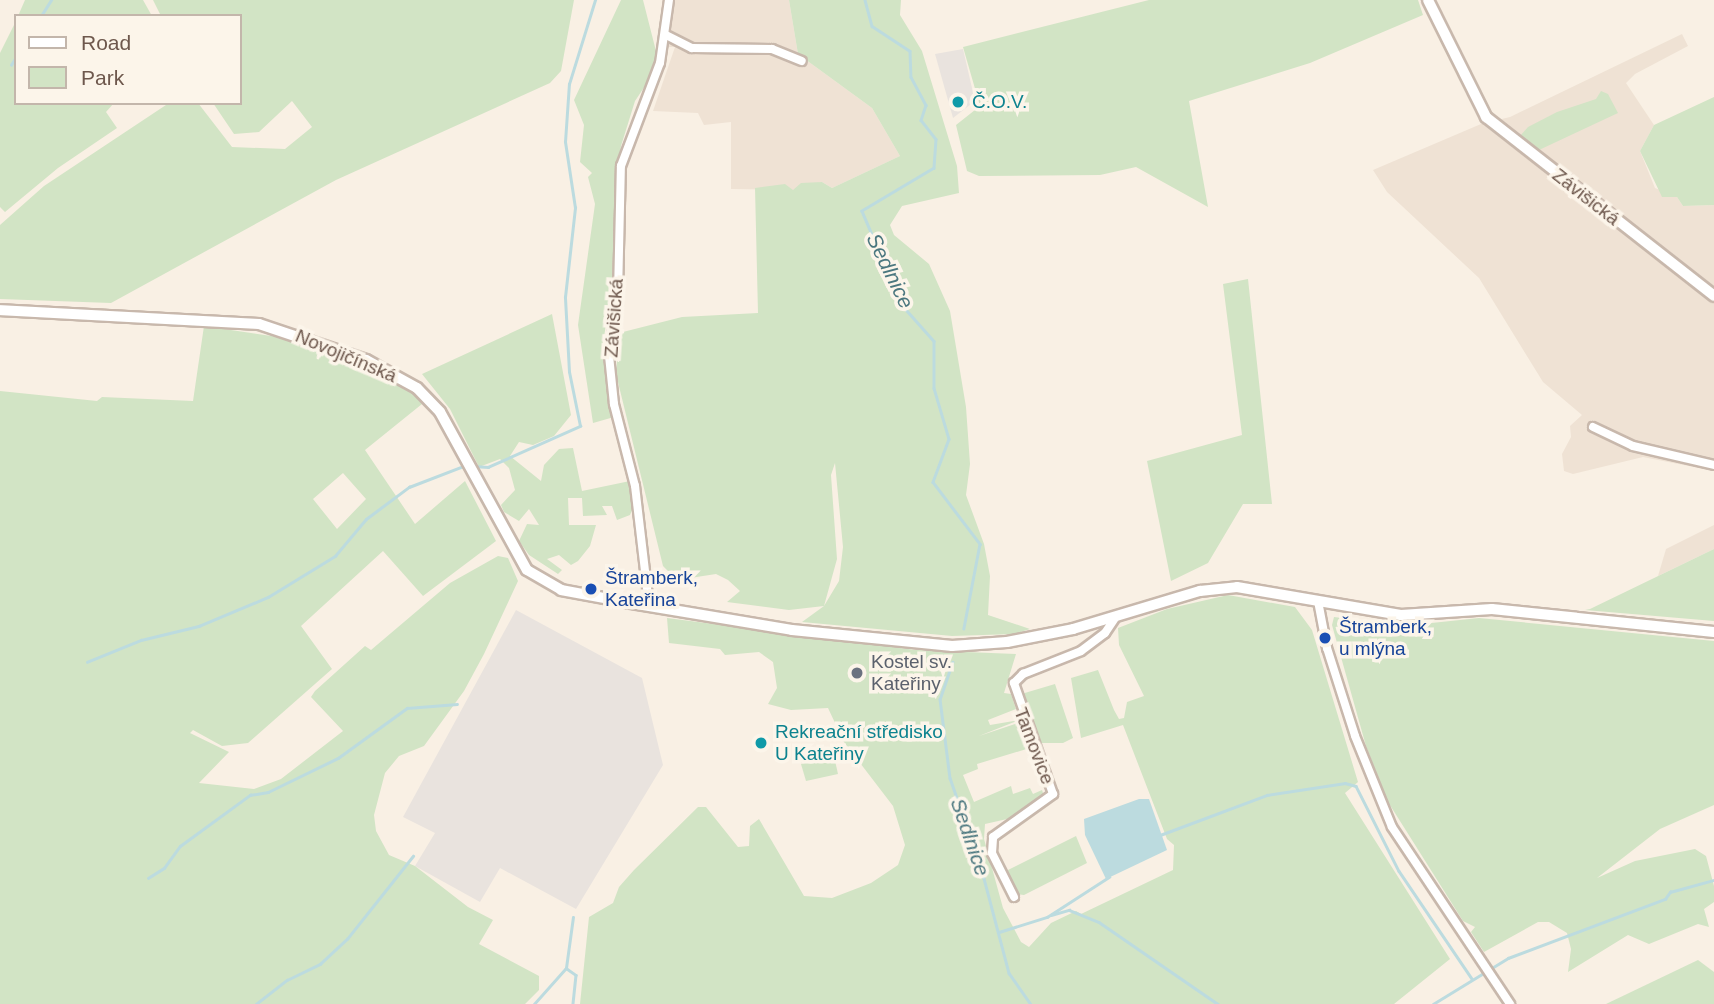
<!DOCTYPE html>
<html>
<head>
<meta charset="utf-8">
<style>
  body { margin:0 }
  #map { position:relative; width:1714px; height:1004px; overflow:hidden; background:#f9f0e4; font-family:Arial,sans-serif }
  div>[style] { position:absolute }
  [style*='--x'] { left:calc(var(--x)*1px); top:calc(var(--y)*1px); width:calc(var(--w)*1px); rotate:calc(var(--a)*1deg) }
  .residential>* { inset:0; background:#efe2d4 }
  .industrial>* { inset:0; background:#e9e3de }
  .green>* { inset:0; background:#d2e4c5 }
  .water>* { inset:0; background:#bcdbdf }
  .stream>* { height:2.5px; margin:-1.25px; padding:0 1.25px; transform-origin:1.25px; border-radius:1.25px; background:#bcdbdf }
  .roads { filter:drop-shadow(2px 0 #c8b8ac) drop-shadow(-2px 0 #c8b8ac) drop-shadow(0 2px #c8b8ac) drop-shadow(0 -2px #c8b8ac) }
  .minor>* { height:8px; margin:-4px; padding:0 4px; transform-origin:4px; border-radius:4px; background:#fff }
  .tertiary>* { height:10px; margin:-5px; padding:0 5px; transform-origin:5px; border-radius:5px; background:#fff }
  .dots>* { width:19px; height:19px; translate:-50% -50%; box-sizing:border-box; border:4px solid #fcf5ea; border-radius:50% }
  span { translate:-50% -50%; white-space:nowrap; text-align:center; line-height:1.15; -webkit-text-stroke:7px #fcf5ea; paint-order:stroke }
  .culture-label { font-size:19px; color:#0d838f }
  .left { translate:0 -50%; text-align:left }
  .street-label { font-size:19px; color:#6e584d }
  .transit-label { font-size:19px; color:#164399 }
  .worship-label { font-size:19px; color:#5b616d }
  .water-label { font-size:21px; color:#4b777f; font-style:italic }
  .legend { position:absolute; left:14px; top:14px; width:228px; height:91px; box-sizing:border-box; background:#fcf5ea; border:2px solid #c3b6ab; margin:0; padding:9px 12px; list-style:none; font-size:21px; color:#6e584d }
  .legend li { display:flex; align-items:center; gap:14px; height:35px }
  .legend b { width:35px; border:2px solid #c3b6ab }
</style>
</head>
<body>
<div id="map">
  <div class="residential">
    <i style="clip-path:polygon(665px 0,789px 0,798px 54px,872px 108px,900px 156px,832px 188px,822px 182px,793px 190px,731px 189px,731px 122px,704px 125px,698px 113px,653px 111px,675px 47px,659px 47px)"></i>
    <i style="clip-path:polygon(1682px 34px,1688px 46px,1635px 74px,1626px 83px,1654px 125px,1640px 151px,1655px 188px,1677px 197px,1683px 206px,1714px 205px,1714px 471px,1643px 457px,1573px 474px,1564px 471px,1562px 454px,1571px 437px,1570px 426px,1582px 415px,1543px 382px,1479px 278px,1387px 192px,1373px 170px,1481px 124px,1510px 117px)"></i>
    <i style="clip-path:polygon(1714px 525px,1714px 549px,1658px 576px,1666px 549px)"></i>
  </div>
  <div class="industrial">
    <i style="clip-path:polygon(963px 49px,975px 101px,953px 118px,935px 54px)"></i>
    <i style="clip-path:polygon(516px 610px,642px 678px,663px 765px,576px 909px,500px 868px,480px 902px,415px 866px,435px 833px,403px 817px)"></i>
  </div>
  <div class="green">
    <i style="clip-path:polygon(25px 0,143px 0,152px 16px,18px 16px)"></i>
    <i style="clip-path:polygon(153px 0,574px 0,561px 71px,550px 83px,336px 180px,111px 303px,0 299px,0 225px,44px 186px,169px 103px,198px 103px,232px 147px,285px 149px,312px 127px,292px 101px,259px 132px,234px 134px,213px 103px,240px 103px,240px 16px,161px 16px)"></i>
    <i style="clip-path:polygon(621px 0,643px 0,657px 55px,655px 71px,635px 101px,621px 146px,615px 196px,612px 291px,603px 342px,614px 417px,593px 423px,578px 325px,595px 204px,588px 177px,592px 173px,580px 162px,584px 125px,574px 100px)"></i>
    <i style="clip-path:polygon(evenodd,789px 0,901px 0,900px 15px,922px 51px,957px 166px,959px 193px,902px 206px,890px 225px,894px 235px,929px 264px,950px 311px,966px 407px,970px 464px,966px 495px,984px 544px,990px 576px,988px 615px,1030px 629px,1014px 634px,952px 636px,802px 622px,824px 606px,789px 610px,727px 602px,740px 591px,728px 580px,716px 574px,677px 580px,663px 566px,616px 374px,619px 333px,682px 317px,758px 313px,755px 188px,785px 184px,793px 190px,801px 183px,822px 182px,832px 188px,900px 156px,872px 108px,798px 54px,789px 0,835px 463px,843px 547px,839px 581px,824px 606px,837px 559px,831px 475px,835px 463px)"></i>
    <i style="clip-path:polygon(1149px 0,1418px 0,1423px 15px,1310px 63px,1189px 101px,1208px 207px,1136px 167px,1100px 175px,979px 176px,967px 171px,956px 125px,980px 106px,963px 47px)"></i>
    <i style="clip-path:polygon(16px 21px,16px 103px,114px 103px,106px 112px,117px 128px,58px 168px,5px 212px,0 207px,0 53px)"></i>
    <i style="clip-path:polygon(1601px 91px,1608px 94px,1618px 113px,1539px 150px,1520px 136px,1528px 127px,1557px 112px,1596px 99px)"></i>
    <i style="clip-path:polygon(1714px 97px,1714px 205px,1683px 206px,1677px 197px,1662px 197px,1640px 151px,1654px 125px)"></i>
    <i style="clip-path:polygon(1248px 279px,1272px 504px,1243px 504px,1208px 563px,1171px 581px,1147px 461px,1242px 435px,1223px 284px)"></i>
    <i style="clip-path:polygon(552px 314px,571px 415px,554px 436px,533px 445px,519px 442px,510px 456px,541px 481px,544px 465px,559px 449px,573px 448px,582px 491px,630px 481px,635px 503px,630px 515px,617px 520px,612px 506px,602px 506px,607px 515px,583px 516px,582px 498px,568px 498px,569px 525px,596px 525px,590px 546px,578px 561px,571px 565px,559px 555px,547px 559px,562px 570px,558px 574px,529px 555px,519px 541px,527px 524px,539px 525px,529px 509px,519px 521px,504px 512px,501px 505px,515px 490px,509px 468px,500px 459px,479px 467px,450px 409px,422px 374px)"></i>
    <i style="clip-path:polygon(evenodd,204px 326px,292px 339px,393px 379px,413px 392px,422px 404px,365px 450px,415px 524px,465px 481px,496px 541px,423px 596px,383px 551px,301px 626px,332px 669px,248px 743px,222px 746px,193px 730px,190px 733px,229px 752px,199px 783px,254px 789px,281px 779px,343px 731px,311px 697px,315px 691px,365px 646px,371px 650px,450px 583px,498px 556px,508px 558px,518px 581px,484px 654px,464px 691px,424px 746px,399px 756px,385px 773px,374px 815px,376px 831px,389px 855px,415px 866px,468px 907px,493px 920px,479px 944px,539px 976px,539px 990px,525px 1004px,0 1004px,0 391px,97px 401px,102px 397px,193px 401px,204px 326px,343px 473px,366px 499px,337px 529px,313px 499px,343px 473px)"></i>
    <i style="clip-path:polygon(1714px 549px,1714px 621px,1585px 610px,1590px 609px)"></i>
    <i style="clip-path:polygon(1228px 595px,1295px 607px,1312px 630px,1358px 782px,1345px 793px,1450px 959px,1394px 1004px,580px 1004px,589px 917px,613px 903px,619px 887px,634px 870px,698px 807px,706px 807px,738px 847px,749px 846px,750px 826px,759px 819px,804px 896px,832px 898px,871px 883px,898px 865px,905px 845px,893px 806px,844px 742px,828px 708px,791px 710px,768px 704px,777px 688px,773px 662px,759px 652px,725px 655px,720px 649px,669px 643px,667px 618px,916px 650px,1016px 654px,1004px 693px,1011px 694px,1016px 709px,988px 720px,990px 725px,1019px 720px,979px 736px,1018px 723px,1030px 748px,977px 764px,978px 769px,963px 775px,974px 802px,1011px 786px,1013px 794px,1030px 788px,1033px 794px,1042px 790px,1045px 799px,1016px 817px,985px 824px,984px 839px,1003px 908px,1021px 942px,1029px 947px,1051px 923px,1076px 911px,1081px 914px,1173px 870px,1174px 845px,1167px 839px,1123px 725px,1081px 738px,1071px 678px,1098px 670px,1114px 710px,1119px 719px,1124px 718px,1127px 702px,1144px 696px,1119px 645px,1118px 628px,1167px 609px)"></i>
    <i style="clip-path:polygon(1334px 617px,1403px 626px,1479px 618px,1714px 641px,1714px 805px,1660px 829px,1597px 878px,1635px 861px,1695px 849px,1706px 856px,1714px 886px,1714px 902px,1704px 909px,1709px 927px,1698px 924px,1649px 944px,1628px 935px,1568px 972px,1571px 949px,1567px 933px,1549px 922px,1538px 922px,1484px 952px,1471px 932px,1475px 927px,1463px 921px,1388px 802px,1366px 746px,1332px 625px)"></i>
    <i style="clip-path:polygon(1055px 684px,1073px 738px,1063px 743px,1036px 743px,1018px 695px)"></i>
    <i style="clip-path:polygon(834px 756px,838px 774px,806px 781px,801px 764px)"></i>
    <i style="clip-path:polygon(1076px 836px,1087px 863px,1024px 895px,1016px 894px,1003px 875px,1008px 870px)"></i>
    <i style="clip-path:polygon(1698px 960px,1714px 972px,1714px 1004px,1606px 1004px)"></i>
  </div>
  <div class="water">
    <i style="clip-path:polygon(1139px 799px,1149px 799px,1167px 850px,1106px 879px,1085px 835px,1084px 819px)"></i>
  </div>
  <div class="stream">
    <i style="--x:865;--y:0;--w:27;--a:75"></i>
    <i style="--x:872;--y:26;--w:45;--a:33.3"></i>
    <i style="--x:910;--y:51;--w:26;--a:88"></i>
    <i style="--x:911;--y:77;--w:32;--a:62"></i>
    <i style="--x:926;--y:105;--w:16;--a:108"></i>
    <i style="--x:921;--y:120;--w:24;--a:52"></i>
    <i style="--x:936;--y:139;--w:29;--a:94"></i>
    <i style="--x:934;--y:168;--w:84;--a:149.2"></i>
    <i style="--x:862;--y:211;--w:102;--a:66.9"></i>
    <i style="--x:902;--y:305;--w:48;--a:48.4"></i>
    <i style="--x:934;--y:341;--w:47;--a:90"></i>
    <i style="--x:934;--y:388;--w:53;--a:73.6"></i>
    <i style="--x:949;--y:439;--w:46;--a:110.4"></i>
    <i style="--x:933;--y:482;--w:78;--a:52.8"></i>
    <i style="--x:980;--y:544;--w:86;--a:100.8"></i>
    <i style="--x:41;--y:16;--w:19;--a:-58"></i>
    <i style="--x:11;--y:65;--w:9;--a:-58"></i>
    <i style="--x:473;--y:466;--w:15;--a:4"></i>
    <i style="--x:488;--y:467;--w:101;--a:-24"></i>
    <i style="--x:580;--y:426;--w:55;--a:-101.5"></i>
    <i style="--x:569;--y:372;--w:75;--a:-93.1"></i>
    <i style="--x:565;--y:297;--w:90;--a:-83.6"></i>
    <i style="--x:575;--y:208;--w:67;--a:-98.6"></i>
    <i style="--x:565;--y:142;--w:58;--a:-86.1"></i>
    <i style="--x:569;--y:84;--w:88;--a:-72.8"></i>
    <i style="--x:87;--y:662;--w:58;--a:-22.2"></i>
    <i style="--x:141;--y:640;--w:60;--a:-13.6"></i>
    <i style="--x:199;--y:626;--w:75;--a:-22.8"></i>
    <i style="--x:268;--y:597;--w:79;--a:-31.5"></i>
    <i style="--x:335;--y:556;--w:48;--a:-50"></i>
    <i style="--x:366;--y:519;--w:54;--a:-36.7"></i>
    <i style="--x:409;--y:487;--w:61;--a:-21.1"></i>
    <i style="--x:953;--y:662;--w:39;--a:109"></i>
    <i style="--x:940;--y:699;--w:80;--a:82.8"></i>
    <i style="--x:950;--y:778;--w:94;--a:70.8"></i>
    <i style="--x:981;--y:867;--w:110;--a:75.2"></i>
    <i style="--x:1009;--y:973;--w:38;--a:55"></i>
    <i style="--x:1160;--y:835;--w:114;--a:-20.5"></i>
    <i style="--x:1267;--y:795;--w:79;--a:-8.7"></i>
    <i style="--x:1345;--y:783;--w:11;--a:15"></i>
    <i style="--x:1356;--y:786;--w:95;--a:63.2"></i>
    <i style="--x:1399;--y:871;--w:130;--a:55.9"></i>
    <i style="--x:148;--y:878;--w:19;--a:-32"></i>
    <i style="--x:164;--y:868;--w:27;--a:-54"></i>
    <i style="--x:180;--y:846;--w:87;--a:-36.1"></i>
    <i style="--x:250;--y:795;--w:18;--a:-9"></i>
    <i style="--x:268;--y:792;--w:78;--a:-25.9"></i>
    <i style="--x:338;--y:758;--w:85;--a:-35.9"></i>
    <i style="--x:407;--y:708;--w:50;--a:-4.6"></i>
    <i style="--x:1051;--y:915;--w:19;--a:-16"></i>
    <i style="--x:1069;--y:910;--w:32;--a:22"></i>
    <i style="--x:1099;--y:922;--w:145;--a:34.6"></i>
    <i style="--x:999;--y:932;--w:50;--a:-17.4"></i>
    <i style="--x:1047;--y:917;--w:74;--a:-32.8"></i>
    <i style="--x:566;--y:968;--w:12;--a:35"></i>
    <i style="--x:576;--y:975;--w:29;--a:96"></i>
    <i style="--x:256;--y:1004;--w:39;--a:-38"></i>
    <i style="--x:287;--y:980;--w:37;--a:-26"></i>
    <i style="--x:320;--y:964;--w:37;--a:-43"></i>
    <i style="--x:347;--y:939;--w:106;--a:-51.5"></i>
    <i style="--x:534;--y:1004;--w:48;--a:-48.4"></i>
    <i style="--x:566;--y:968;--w:51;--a:-82.2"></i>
    <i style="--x:1433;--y:1004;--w:88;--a:-31.5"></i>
    <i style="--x:1508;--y:958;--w:168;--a:-20.6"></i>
    <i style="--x:1665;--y:899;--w:9;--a:-54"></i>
    <i style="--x:1670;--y:892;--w:46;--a:-15.3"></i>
  </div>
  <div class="roads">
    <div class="minor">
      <i style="--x:666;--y:35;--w:29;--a:27"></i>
      <i style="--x:692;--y:48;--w:80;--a:0.7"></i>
      <i style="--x:772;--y:49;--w:32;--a:22"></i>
      <i style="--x:1593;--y:427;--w:44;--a:25.4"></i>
      <i style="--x:1633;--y:446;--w:83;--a:13.2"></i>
      <i style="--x:1318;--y:601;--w:48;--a:79.2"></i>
      <i style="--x:1327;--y:648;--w:92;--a:72.3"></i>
      <i style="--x:1355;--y:736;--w:98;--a:67.9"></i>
      <i style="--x:1392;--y:827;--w:213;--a:56.3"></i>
      <i style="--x:649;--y:605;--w:120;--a:-96.7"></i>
      <i style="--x:635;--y:486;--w:85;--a:-104.4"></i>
      <i style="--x:614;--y:404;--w:48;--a:-95.9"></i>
      <i style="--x:609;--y:356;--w:63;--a:-81.7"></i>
      <i style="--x:618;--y:294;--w:128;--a:-88.7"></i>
      <i style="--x:621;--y:166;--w:110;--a:-69.3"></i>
      <i style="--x:660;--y:63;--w:64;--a:-81.9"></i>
      <i style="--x:1014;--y:897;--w:49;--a:-116.6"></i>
      <i style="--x:992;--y:853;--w:16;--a:-86"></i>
      <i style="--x:993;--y:837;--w:74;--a:-35.6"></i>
      <i style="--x:1053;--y:794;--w:118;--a:-109.4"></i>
      <i style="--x:1014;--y:683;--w:13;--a:-45"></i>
      <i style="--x:1023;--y:674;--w:62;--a:-21.6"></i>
      <i style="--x:1081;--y:651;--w:30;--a:-37"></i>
      <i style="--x:1105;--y:633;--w:18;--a:-56"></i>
    </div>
    <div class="tertiary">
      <i style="--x:1428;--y:0;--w:131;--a:63.6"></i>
      <i style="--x:1486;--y:117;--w:290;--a:38.1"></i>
      <i style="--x:0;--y:310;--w:259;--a:3.1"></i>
      <i style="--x:259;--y:324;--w:113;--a:18.6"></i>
      <i style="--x:366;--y:360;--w:58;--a:28.8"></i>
      <i style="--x:417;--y:388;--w:33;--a:46"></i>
      <i style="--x:440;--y:412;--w:180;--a:61.2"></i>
      <i style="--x:527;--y:570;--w:39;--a:30"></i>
      <i style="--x:561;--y:590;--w:65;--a:10.6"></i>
      <i style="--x:625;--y:602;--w:169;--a:9.5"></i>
      <i style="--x:792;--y:630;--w:161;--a:5.7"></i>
      <i style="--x:952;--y:646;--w:55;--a:-4.2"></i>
      <i style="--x:1007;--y:642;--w:67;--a:-11.1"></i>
      <i style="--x:1073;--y:629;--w:133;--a:-16.7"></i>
      <i style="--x:1200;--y:591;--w:37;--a:-6"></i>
      <i style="--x:1237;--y:587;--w:166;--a:9.7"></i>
      <i style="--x:1401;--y:615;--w:91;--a:-3.8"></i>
      <i style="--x:1492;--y:609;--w:223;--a:5.9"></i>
    </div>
  </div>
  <div class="dots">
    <i style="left:958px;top:102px;background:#0f9aa8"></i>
    <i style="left:591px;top:589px;background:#1a4fb4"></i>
    <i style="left:1325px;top:638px;background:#1a4fb4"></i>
    <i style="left:857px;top:673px;background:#6b7280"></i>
    <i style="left:761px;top:743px;background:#0f9aa8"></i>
  </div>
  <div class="culture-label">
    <span class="left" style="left:972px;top:102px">Č.O.V.</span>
    <span class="left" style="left:775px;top:743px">Rekreační středisko<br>U Kateřiny</span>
  </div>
  <div class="street-label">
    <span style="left:1586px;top:197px;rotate:38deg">Závišická</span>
    <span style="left:614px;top:318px;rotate:-86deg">Závišická</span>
    <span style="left:346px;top:356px;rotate:23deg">Novojičínská</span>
    <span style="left:1034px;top:746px;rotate:69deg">Tamovice</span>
  </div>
  <div class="transit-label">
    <span class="left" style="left:605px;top:589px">Štramberk,<br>Kateřina</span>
    <span class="left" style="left:1339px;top:638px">Štramberk,<br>u mlýna</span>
  </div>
  <div class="worship-label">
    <span class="left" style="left:871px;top:673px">Kostel sv.<br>Kateřiny</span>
  </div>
  <div class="water-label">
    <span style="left:890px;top:271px;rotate:64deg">Sedlnice</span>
    <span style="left:970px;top:837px;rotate:71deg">Sedlnice</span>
  </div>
  <ul class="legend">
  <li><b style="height:9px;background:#fff"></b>Road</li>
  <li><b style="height:19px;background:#d2e4c5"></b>Park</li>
  </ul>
</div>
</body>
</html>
